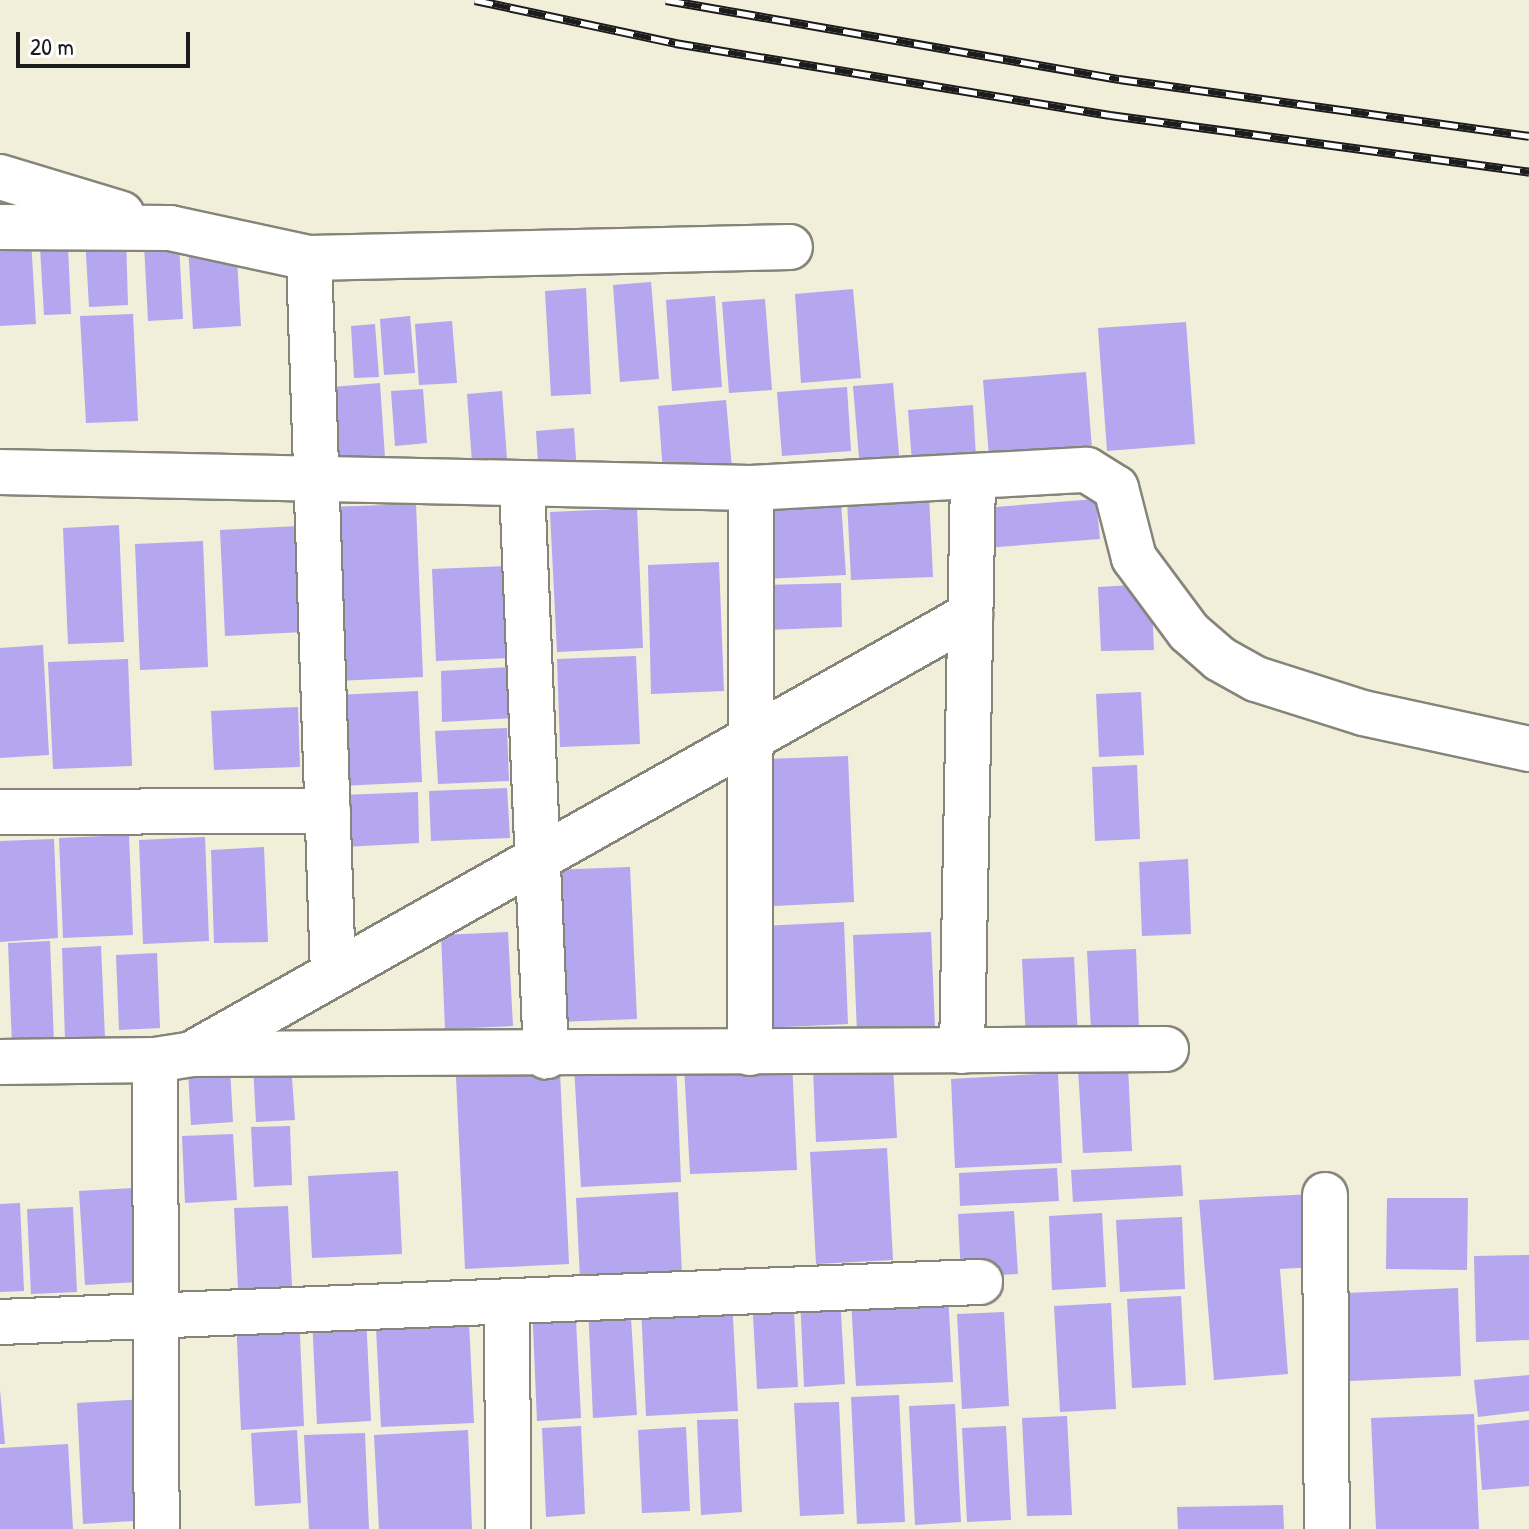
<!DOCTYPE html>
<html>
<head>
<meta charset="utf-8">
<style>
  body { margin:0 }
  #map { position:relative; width:1529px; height:1529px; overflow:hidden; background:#f1eed9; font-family:"Patrick Hand",sans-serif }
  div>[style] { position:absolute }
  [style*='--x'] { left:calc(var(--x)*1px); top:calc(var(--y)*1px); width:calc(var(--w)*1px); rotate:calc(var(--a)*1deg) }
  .building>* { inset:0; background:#b4a6ef }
  .roads { filter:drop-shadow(2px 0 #86857a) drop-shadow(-2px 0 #86857a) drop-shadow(0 2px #86857a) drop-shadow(0 -2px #86857a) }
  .minor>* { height:44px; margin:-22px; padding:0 22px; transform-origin:22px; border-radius:22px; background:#fff }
  .rail>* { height:9px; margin-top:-4.5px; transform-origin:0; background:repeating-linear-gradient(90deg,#fff 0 18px,#1c1c1c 0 36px); box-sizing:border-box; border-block:2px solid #1c1c1c }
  span { translate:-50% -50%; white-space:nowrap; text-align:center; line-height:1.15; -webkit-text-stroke:7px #fff; paint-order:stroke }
  .scale { position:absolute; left:16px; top:32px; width:174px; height:36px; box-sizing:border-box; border:4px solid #1c1c1c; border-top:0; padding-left:10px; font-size:24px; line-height:28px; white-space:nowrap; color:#1c1c1c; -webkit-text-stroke:6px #fff; paint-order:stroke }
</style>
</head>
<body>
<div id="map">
  <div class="building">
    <i style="clip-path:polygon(126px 236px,128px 305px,89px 307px,85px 237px)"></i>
    <i style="clip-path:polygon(31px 239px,36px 324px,0 326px,0 240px)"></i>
    <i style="clip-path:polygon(179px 242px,183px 319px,148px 321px,144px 244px)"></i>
    <i style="clip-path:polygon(236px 243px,241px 326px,193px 329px,188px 245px)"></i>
    <i style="clip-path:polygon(68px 247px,71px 314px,44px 315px,40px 248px)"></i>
    <i style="clip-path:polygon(651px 282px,659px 379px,620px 382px,613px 285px)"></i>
    <i style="clip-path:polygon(586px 288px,591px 394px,551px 396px,545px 291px)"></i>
    <i style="clip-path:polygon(853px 289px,861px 378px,801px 383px,795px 294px)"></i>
    <i style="clip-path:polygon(715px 296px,722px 387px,672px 391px,666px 300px)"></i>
    <i style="clip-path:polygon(765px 299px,772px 390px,729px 393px,722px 302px)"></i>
    <i style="clip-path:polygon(133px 314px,138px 421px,86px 423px,80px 316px)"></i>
    <i style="clip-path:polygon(410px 316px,415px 373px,384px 375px,380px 319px)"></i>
    <i style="clip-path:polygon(452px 321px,457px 383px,419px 385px,415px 324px)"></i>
    <i style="clip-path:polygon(1186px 322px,1195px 444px,1107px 451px,1098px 328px)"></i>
    <i style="clip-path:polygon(375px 324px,379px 377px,354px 378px,351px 326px)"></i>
    <i style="clip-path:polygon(1086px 372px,1092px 449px,989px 457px,983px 380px)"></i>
    <i style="clip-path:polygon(380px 383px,385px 458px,337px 463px,332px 387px)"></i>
    <i style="clip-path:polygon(893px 383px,900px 466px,860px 470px,853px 386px)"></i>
    <i style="clip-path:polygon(847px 387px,851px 451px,782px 456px,777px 392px)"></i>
    <i style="clip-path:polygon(423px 389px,427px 443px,395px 446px,391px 391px)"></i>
    <i style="clip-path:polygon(502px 391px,507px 459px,472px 462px,467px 394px)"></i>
    <i style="clip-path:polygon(726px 400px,733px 480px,664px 485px,658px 406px)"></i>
    <i style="clip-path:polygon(973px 405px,976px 458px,912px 463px,908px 410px)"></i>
    <i style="clip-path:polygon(574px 428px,577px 475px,539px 478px,536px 431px)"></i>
    <i style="clip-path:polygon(929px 495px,933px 577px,851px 580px,847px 499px)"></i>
    <i style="clip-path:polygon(1096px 499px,1100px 539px,985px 548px,982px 508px)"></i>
    <i style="clip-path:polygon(841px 502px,846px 575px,765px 579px,761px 506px)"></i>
    <i style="clip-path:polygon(416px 504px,423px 677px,336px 681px,328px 507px)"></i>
    <i style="clip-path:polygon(637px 508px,643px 648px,557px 652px,550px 512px)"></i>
    <i style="clip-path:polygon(119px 525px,124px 642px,68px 644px,63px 528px)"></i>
    <i style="clip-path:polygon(299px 526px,304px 632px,225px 636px,220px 530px)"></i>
    <i style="clip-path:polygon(203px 541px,208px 667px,140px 670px,135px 544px)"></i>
    <i style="clip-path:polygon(719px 562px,724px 691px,651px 694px,648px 565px)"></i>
    <i style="clip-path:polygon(508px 566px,513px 658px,436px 661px,432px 569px)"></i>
    <i style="clip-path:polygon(841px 583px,842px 627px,767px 630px,765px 585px)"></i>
    <i style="clip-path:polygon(1151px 584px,1154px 650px,1101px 651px,1098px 587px)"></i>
    <i style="clip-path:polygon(43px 645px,49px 755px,0 758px,0 648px)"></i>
    <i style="clip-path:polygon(636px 656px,640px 744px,560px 747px,557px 659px)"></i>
    <i style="clip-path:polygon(128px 659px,132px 766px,53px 769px,48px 662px)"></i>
    <i style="clip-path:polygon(512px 667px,514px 718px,442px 722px,441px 671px)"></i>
    <i style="clip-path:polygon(418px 691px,422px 782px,340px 786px,336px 695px)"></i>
    <i style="clip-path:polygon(1141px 692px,1144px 755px,1099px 757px,1096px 694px)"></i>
    <i style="clip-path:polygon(298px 707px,300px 767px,214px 770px,211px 711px)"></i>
    <i style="clip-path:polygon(507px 728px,509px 781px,438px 784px,435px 731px)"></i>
    <i style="clip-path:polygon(848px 756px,854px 902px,774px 906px,767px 759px)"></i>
    <i style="clip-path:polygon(1137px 765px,1140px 839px,1095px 841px,1092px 767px)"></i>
    <i style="clip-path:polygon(507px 788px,510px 838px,431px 841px,429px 791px)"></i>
    <i style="clip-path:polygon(418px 792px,419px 843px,345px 847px,342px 795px)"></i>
    <i style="clip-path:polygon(129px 835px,133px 935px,63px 938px,59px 838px)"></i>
    <i style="clip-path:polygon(205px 837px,209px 941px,143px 944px,139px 840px)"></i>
    <i style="clip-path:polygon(54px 839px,58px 938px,0 942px,0 841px)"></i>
    <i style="clip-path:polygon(264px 847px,268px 942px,214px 943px,211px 850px)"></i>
    <i style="clip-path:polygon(1188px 859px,1191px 934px,1142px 936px,1139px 862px)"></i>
    <i style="clip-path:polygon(630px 867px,637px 1019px,557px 1022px,550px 870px)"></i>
    <i style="clip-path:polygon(844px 922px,848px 1024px,764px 1028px,760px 926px)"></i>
    <i style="clip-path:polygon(508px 932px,513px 1026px,445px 1029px,441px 935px)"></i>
    <i style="clip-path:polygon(931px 932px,935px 1028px,857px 1033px,853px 935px)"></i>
    <i style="clip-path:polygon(50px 941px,54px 1043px,12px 1045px,8px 943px)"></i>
    <i style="clip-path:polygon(101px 946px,105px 1038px,65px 1040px,62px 948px)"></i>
    <i style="clip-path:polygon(1136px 949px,1139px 1028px,1091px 1030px,1087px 951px)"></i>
    <i style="clip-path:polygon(157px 953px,160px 1028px,119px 1030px,116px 955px)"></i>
    <i style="clip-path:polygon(1074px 957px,1078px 1037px,1026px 1039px,1022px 959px)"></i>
    <i style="clip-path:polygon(676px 1061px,681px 1182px,581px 1187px,574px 1066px)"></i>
    <i style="clip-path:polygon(792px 1061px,797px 1170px,690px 1174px,684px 1066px)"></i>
    <i style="clip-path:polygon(291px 1064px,295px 1120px,256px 1122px,253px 1066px)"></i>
    <i style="clip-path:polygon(893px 1066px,897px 1138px,816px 1142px,813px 1069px)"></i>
    <i style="clip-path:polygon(1128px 1066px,1132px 1151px,1083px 1153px,1078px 1068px)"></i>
    <i style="clip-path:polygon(230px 1069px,233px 1122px,191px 1125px,188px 1071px)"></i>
    <i style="clip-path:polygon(560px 1072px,569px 1264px,465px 1269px,456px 1077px)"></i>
    <i style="clip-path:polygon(1058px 1073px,1062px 1163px,955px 1168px,951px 1079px)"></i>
    <i style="clip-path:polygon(290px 1126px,292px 1185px,254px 1187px,251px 1127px)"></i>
    <i style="clip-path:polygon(233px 1134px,237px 1200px,185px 1203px,182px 1136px)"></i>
    <i style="clip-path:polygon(887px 1148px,893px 1260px,816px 1264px,810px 1152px)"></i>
    <i style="clip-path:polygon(1181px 1165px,1183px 1196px,1073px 1202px,1071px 1170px)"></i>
    <i style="clip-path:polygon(1057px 1168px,1059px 1201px,960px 1206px,959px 1173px)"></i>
    <i style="clip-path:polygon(398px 1171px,402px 1254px,312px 1258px,308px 1176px)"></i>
    <i style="clip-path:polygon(134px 1188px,139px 1282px,85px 1285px,79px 1191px)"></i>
    <i style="clip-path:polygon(678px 1192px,682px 1273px,580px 1278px,576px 1198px)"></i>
    <i style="clip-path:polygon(1312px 1194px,1316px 1267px,1280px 1269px,1288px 1374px,1214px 1380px,1199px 1200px)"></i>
    <i style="clip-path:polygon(1387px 1198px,1468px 1198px,1467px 1270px,1386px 1269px)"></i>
    <i style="clip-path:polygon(20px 1203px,24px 1291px,0 1292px,0 1204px)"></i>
    <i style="clip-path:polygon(288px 1206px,292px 1286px,238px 1289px,234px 1208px)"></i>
    <i style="clip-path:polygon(73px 1207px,77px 1292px,31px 1294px,27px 1209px)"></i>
    <i style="clip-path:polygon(1014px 1211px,1018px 1274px,961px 1277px,958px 1214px)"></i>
    <i style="clip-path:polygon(1102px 1213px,1106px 1287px,1052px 1290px,1049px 1216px)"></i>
    <i style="clip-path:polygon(1182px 1217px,1185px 1289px,1120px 1292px,1116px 1220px)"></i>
    <i style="clip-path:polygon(1529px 1255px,1529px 1340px,1476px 1342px,1474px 1256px)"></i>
    <i style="clip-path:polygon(1458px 1288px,1461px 1376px,1350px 1381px,1347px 1293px)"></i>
    <i style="clip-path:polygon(793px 1294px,798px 1387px,757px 1389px,752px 1296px)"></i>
    <i style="clip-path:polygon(948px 1294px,953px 1382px,856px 1386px,851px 1300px)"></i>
    <i style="clip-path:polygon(840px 1295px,845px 1384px,804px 1387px,800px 1296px)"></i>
    <i style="clip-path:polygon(1181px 1296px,1186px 1385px,1132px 1388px,1127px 1299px)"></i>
    <i style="clip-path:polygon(732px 1300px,738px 1411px,646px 1416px,641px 1305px)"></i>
    <i style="clip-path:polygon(575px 1301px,581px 1418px,537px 1421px,532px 1303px)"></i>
    <i style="clip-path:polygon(630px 1302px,637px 1415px,593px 1418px,588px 1304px)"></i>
    <i style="clip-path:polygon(468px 1303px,474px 1423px,381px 1427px,375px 1308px)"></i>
    <i style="clip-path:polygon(1111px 1303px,1116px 1409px,1060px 1412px,1054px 1306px)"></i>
    <i style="clip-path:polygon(1004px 1312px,1009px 1406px,962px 1409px,957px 1314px)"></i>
    <i style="clip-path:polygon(299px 1314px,304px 1426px,241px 1430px,236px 1318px)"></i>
    <i style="clip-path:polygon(366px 1315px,371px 1421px,317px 1424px,312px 1317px)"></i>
    <i style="clip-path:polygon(1529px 1375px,1529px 1411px,1478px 1417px,1474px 1380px)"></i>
    <i style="clip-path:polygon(0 1390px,5px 1444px,0 1444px)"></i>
    <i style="clip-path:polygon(899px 1395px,905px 1522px,857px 1524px,851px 1397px)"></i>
    <i style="clip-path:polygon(145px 1399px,151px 1520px,83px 1524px,77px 1403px)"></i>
    <i style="clip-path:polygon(839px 1402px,844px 1514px,800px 1516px,794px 1403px)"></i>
    <i style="clip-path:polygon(955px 1404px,961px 1522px,915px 1525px,909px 1406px)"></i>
    <i style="clip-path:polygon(1474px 1414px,1479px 1529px,1376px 1529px,1371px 1418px)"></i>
    <i style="clip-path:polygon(1067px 1416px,1072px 1515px,1027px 1516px,1022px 1418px)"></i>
    <i style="clip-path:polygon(738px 1419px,742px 1512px,701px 1515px,697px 1420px)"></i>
    <i style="clip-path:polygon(1529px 1420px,1529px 1486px,1482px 1490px,1477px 1425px)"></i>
    <i style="clip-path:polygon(581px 1426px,585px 1514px,546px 1517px,542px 1428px)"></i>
    <i style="clip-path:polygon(1006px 1426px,1011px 1520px,967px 1522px,962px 1428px)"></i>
    <i style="clip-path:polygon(686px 1427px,690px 1511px,642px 1513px,638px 1430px)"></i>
    <i style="clip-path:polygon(297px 1430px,301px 1503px,255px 1506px,251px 1433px)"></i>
    <i style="clip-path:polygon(468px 1430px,472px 1529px,379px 1529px,374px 1435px)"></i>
    <i style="clip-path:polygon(365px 1433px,369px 1529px,309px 1529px,304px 1435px)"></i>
    <i style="clip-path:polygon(68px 1444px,73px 1529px,0 1529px,0 1448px)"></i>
    <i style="clip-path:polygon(1283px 1505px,1284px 1529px,1178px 1529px,1177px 1507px)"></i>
  </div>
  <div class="roads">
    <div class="minor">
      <i style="--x:0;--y:177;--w:127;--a:16.9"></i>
      <i style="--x:0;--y:227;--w:170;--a:0.3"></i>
      <i style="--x:170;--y:228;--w:142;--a:12.2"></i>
      <i style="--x:309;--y:258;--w:481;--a:-1.3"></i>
      <i style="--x:309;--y:258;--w:716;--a:88.08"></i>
      <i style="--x:0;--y:472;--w:751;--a:1.22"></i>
      <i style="--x:751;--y:488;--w:336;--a:-3.1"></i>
      <i style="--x:1087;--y:470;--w:34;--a:32"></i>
      <i style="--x:1116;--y:488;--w:72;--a:75.6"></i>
      <i style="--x:1134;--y:558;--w:92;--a:53.4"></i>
      <i style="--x:1189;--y:632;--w:41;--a:41.1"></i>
      <i style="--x:1220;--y:659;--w:41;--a:29.1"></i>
      <i style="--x:1256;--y:679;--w:112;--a:17.6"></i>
      <i style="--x:1363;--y:713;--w:170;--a:12.2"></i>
      <i style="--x:522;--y:487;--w:570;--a:87.58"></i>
      <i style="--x:0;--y:812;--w:328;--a:-0.2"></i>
      <i style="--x:962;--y:1051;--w:575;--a:-88.9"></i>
      <i style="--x:195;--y:1052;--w:890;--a:-29.42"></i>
      <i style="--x:750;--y:1053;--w:565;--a:-89.9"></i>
      <i style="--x:155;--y:1060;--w:469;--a:89.8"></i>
      <i style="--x:0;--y:1062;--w:155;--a:-0.7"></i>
      <i style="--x:155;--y:1060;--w:36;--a:-9"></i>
      <i style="--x:191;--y:1054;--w:975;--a:-0.29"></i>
      <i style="--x:1325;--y:1195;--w:334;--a:89.7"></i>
      <i style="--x:507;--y:1302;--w:227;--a:89.7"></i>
      <i style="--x:0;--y:1322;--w:981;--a:-2.34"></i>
    </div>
  </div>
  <div class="rail">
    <i style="--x:475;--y:0;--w:205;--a:12.1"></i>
    <i style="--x:675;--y:43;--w:441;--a:9.4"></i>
    <i style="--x:1110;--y:115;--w:423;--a:7.7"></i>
    <i style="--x:666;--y:0;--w:460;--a:9.9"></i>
    <i style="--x:1119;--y:79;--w:414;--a:7.9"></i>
  </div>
  <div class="scale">20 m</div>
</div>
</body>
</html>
